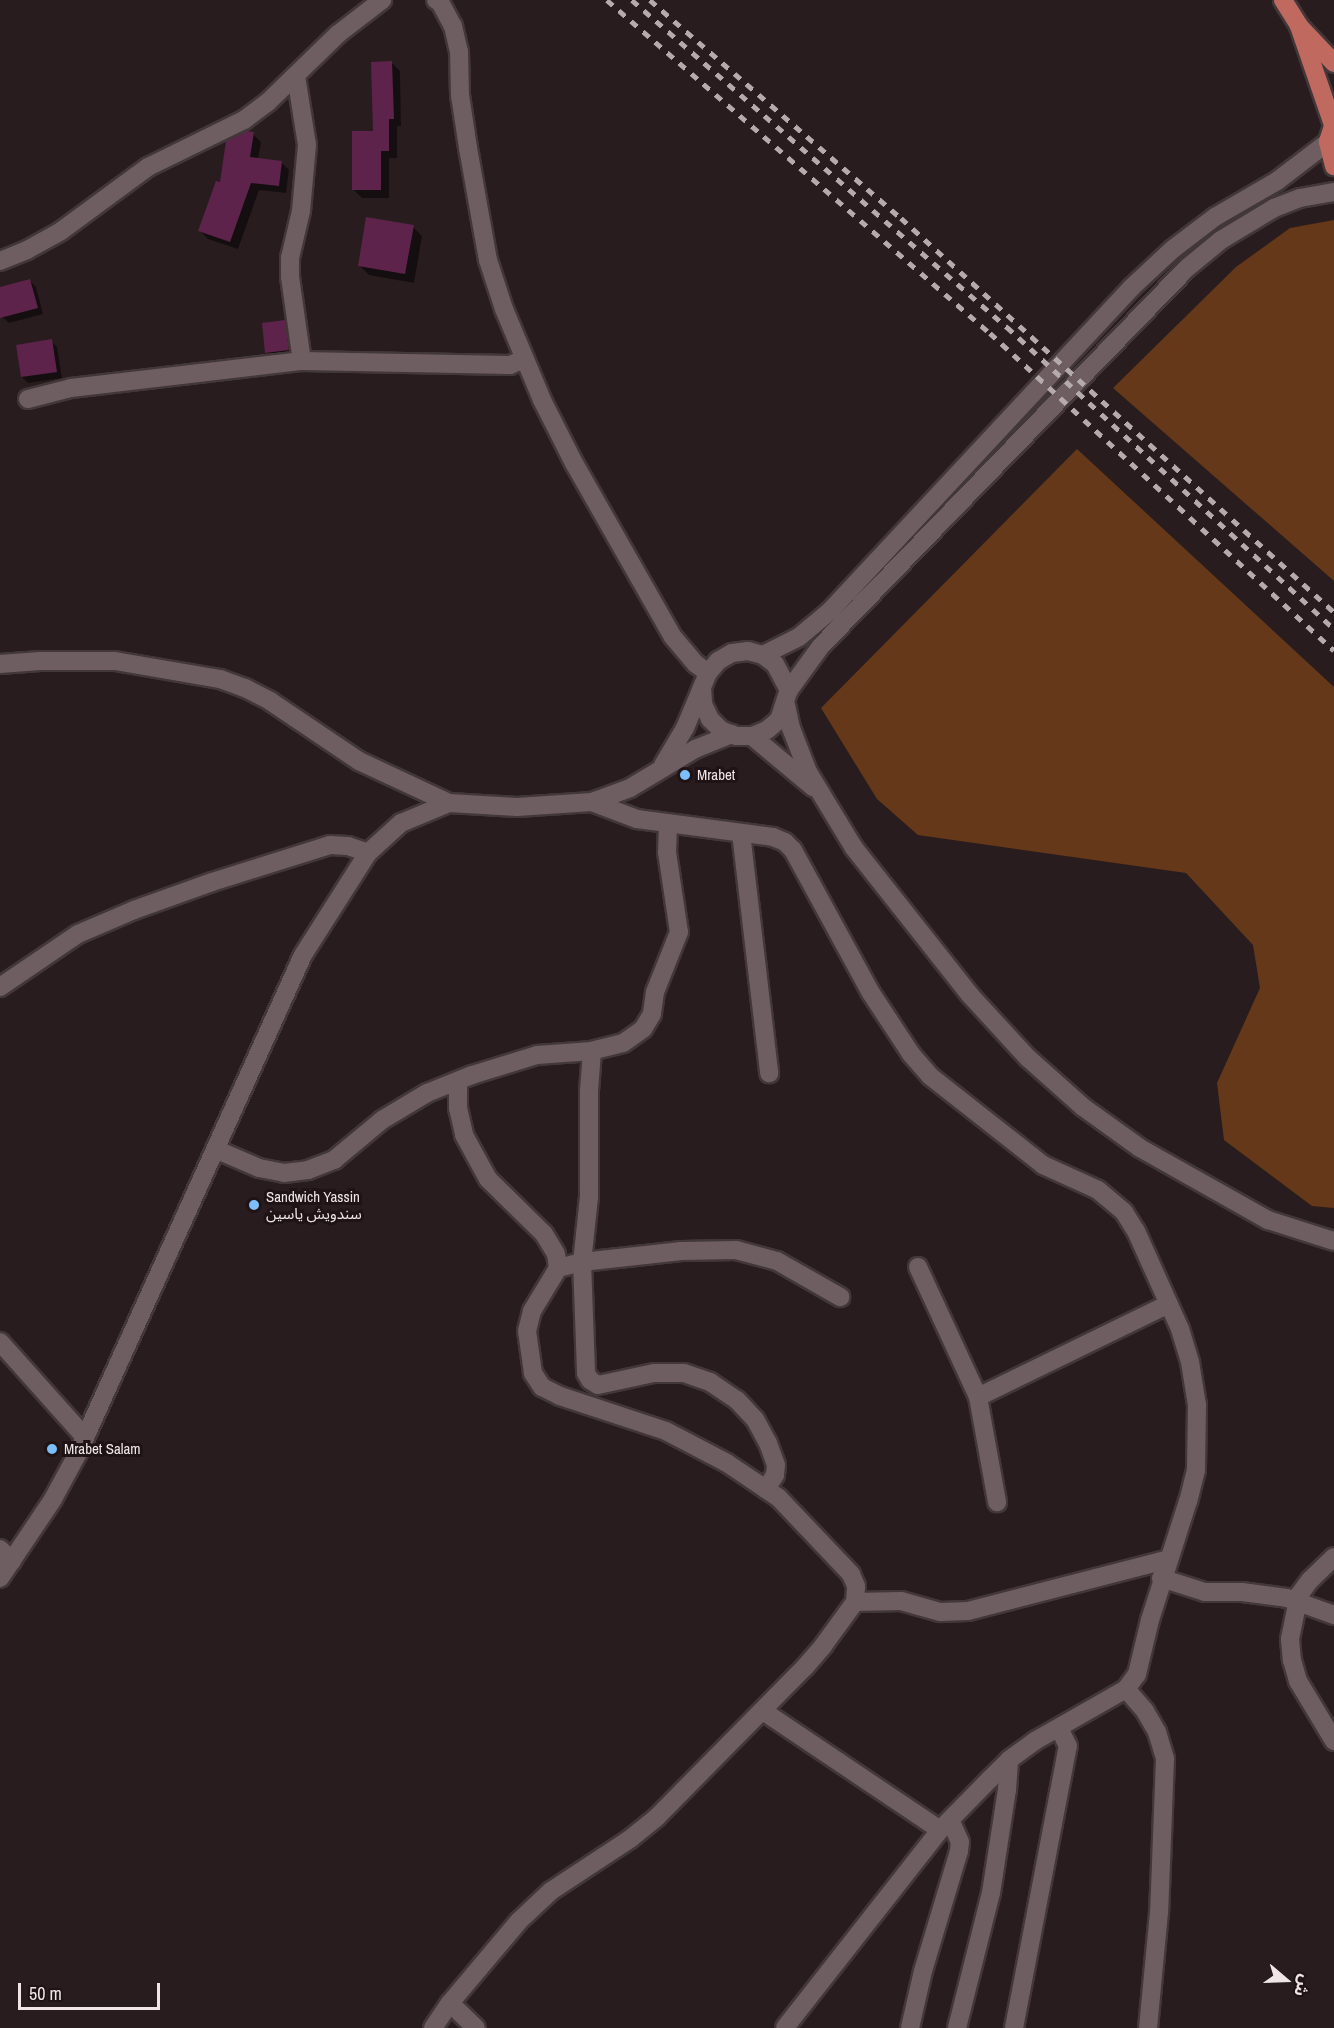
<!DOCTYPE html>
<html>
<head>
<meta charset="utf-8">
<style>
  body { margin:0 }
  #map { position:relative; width:1334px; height:2028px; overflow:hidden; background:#291c1e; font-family:"Archivo Narrow","Noto Sans Arabic",sans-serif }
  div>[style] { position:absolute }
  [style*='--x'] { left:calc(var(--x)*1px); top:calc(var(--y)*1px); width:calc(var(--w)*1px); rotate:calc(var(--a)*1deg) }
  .green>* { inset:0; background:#643818 }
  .shadow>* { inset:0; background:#0007 }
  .building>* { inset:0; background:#5d234a }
  .roads { filter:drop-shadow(2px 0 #423739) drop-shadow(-2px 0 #423739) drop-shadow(0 2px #423739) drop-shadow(0 -2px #423739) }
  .street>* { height:18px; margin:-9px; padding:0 9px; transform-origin:9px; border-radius:9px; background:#6e5e61 }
  .secondary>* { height:18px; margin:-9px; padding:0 9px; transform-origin:9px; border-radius:9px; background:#6e5e61 }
  .primary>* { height:18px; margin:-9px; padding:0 9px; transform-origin:9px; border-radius:9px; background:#c0695f }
  .rail>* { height:4.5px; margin-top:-2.25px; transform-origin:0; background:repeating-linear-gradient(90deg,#b5aaac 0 8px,transparent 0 16px) }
  .dots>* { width:16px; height:16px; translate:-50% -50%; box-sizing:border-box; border:3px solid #1f1315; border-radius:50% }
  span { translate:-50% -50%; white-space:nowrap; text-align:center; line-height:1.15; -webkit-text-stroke:6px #1f1315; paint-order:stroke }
  .poi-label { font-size:15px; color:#f0e6e8 }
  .left { translate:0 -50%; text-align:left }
  .north { position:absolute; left:1256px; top:1950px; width:60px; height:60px; -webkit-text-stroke:4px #1f1315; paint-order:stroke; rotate:109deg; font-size:16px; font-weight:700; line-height:24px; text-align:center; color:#f0e6e8 }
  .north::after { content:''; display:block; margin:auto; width:21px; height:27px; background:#f0e6e8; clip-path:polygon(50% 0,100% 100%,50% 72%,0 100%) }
  .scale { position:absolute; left:18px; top:1983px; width:142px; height:27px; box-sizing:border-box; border:3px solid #f0e6e8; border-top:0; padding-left:8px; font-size:18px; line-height:21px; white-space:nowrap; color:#f0e6e8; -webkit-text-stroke:4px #1f1315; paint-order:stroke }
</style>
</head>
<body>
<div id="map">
  <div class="green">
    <i style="clip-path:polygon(1334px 220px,1334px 581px,1113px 388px,1236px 267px,1290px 228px)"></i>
    <i style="clip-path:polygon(1077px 449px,1334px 687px,1334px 1208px,1312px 1206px,1224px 1140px,1217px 1083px,1260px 988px,1253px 945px,1186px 873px,918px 835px,877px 799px,821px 708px)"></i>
  </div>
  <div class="shadow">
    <i style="clip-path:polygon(392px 63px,400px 71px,401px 126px,397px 126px,397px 158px,389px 158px,389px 198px,362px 198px,354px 190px,374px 132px)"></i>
    <i style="clip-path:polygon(253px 134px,261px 142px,258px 159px,281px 162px,289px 170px,286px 193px,259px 190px,238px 249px,208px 239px,200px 231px,221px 184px)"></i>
    <i style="clip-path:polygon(413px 227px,422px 236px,414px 283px,369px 275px,359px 265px)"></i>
    <i style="clip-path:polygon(30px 281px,36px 287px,43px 314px,9px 323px,2px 317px,0 307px,0 288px)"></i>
    <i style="clip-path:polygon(284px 322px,290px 328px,294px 356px,273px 359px,267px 352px)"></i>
    <i style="clip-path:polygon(51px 341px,57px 347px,62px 378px,28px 383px,22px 377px)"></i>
  </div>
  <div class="building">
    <i style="clip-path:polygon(392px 61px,394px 119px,389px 119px,389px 151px,381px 151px,381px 190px,352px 190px,352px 131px,373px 131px,371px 62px)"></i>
    <i style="clip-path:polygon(247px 131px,254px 132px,250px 157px,282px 161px,279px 186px,251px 183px,230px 242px,198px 231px,216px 181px,220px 182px,226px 141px)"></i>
    <i style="clip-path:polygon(366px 217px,414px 225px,405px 274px,358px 266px)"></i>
    <i style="clip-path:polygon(30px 279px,38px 308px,0 318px,0 287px)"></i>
    <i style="clip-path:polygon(285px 320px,289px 350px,265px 353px,262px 323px)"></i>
    <i style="clip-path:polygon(52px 339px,57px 372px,21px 377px,16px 345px)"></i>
  </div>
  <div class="roads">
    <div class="street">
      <i style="--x:436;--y:0;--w:4;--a:27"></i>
      <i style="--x:440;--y:2;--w:27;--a:62"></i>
      <i style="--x:453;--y:26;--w:26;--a:77"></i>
      <i style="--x:459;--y:51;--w:44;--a:88.7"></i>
      <i style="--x:460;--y:95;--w:54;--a:81.4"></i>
      <i style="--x:468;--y:148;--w:114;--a:79.9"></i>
      <i style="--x:488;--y:260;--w:52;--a:71.9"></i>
      <i style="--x:504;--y:309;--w:99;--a:67.3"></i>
      <i style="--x:542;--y:400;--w:71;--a:63.1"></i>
      <i style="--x:574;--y:463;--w:200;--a:60.4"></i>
      <i style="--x:673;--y:637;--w:35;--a:50"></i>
      <i style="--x:696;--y:664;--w:15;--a:37"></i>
      <i style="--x:296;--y:76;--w:70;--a:80.9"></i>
      <i style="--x:307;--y:145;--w:66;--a:95.2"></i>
      <i style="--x:301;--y:211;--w:48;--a:103.2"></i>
      <i style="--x:290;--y:258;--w:19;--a:90"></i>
      <i style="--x:290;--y:277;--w:85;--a:81.9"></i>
      <i style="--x:0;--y:261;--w:29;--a:-22"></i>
      <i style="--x:27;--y:250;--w:39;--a:-29"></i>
      <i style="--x:61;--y:231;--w:108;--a:-36.3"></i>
      <i style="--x:148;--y:167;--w:107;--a:-26.1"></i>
      <i style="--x:244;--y:120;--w:30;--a:-37"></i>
      <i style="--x:268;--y:102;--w:98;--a:-44.2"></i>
      <i style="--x:338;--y:34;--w:56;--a:-37.7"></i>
      <i style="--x:28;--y:399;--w:44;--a:-14.3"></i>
      <i style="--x:71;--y:388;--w:233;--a:-6.7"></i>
      <i style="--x:302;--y:361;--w:208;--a:1.1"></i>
      <i style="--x:510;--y:365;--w:15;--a:-23"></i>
      <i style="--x:0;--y:664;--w:40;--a:-4.3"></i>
      <i style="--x:40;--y:661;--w:75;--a:0"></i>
      <i style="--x:115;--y:661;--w:107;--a:9.7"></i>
      <i style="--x:220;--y:679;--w:27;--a:20"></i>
      <i style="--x:245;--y:688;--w:28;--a:27"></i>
      <i style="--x:270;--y:701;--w:107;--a:34"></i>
      <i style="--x:359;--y:761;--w:99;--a:25"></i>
      <i style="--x:786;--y:705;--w:24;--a:78"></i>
      <i style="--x:791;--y:728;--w:47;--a:68.9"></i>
      <i style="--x:808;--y:772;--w:89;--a:58.8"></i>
      <i style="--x:854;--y:848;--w:187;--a:51.7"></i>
      <i style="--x:970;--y:995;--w:86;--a:47.4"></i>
      <i style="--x:1028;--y:1058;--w:74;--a:41.7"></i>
      <i style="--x:1083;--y:1107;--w:70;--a:35.7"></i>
      <i style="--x:1140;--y:1148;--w:147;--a:29.4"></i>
      <i style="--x:1268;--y:1220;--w:69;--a:17.7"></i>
      <i style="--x:752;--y:736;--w:80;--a:39.9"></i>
      <i style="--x:592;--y:802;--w:48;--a:20.7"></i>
      <i style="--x:637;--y:819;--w:137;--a:7.5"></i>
      <i style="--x:773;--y:837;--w:13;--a:23"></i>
      <i style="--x:785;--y:842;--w:11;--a:45"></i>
      <i style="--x:793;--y:850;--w:163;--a:61.4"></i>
      <i style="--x:871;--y:993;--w:73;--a:56.7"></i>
      <i style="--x:911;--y:1054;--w:29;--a:49"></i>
      <i style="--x:930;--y:1076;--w:144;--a:38.2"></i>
      <i style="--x:1043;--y:1165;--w:60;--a:24.4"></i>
      <i style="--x:1098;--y:1190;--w:34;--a:40"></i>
      <i style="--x:1124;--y:1212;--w:22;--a:58"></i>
      <i style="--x:1136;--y:1231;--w:107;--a:65.8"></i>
      <i style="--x:1180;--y:1329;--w:34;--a:73"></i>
      <i style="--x:1190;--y:1362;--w:44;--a:80.8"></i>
      <i style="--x:1197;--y:1405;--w:65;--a:90.9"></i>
      <i style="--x:1196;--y:1470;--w:32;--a:104"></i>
      <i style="--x:1188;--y:1501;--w:125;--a:107.7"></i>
      <i style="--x:1150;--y:1620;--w:56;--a:103.5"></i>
      <i style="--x:1137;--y:1674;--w:19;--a:126"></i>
      <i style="--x:1126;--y:1689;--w:105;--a:150.3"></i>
      <i style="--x:1035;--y:1741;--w:32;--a:144"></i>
      <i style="--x:1009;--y:1760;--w:27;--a:135"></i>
      <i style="--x:990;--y:1779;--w:71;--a:134.4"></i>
      <i style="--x:940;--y:1830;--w:251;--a:128.1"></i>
      <i style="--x:668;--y:825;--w:27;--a:92"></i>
      <i style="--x:667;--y:852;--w:81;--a:81.5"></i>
      <i style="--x:679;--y:932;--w:65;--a:111.8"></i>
      <i style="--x:655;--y:992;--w:22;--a:98"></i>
      <i style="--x:652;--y:1014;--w:17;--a:121"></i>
      <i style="--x:643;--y:1029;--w:24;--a:145"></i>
      <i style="--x:623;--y:1043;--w:32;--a:166"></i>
      <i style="--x:592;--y:1051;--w:40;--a:94.3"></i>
      <i style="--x:589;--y:1091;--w:106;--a:90"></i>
      <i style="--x:589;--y:1197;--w:65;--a:96.1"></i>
      <i style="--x:582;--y:1262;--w:100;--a:-6.3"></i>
      <i style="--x:681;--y:1251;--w:55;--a:-1"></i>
      <i style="--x:736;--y:1250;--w:42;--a:15"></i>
      <i style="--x:777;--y:1261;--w:73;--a:29.7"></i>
      <i style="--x:741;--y:833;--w:242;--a:83.3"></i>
      <i style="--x:0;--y:987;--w:94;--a:-34.2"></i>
      <i style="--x:78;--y:934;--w:61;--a:-23.2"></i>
      <i style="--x:134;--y:910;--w:83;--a:-19.7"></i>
      <i style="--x:212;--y:882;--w:124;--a:-17.4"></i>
      <i style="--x:330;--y:845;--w:18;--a:3"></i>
      <i style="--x:348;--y:846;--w:21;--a:19"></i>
      <i style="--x:458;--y:1081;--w:27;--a:90"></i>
      <i style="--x:458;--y:1108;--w:28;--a:77"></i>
      <i style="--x:464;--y:1135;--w:50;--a:61.4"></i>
      <i style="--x:488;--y:1179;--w:78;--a:44.5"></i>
      <i style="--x:544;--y:1234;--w:23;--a:59"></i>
      <i style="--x:556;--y:1254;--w:14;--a:82"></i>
      <i style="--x:215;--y:1149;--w:48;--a:23.4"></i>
      <i style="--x:259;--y:1168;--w:25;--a:11"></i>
      <i style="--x:284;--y:1173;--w:24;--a:-7"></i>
      <i style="--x:308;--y:1170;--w:28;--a:-21"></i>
      <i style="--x:334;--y:1160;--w:62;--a:-39.8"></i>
      <i style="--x:382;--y:1120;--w:52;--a:-31"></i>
      <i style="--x:427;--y:1093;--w:48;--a:-21.8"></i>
      <i style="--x:472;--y:1075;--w:68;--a:-17.1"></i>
      <i style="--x:537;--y:1055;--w:55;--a:-4.2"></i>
      <i style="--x:918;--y:1267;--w:143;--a:65.2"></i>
      <i style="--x:978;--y:1397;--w:107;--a:79.7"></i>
      <i style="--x:0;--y:1342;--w:127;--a:48.2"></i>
      <i style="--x:978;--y:1397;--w:212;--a:-26"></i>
      <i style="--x:0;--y:1549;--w:17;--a:45"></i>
      <i style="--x:1334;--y:1557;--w:33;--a:136"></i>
      <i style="--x:1310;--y:1580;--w:19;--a:126"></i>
      <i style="--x:1299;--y:1595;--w:45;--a:101.6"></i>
      <i style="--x:1290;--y:1639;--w:21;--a:85"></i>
      <i style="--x:1292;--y:1660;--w:22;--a:74"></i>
      <i style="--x:1298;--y:1681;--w:70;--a:59"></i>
      <i style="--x:1161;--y:1578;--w:46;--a:17.7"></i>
      <i style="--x:1205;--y:1592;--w:37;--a:0"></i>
      <i style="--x:1242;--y:1592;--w:45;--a:7.6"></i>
      <i style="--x:1287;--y:1598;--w:50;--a:19.9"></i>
      <i style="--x:855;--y:1602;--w:46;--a:-1.2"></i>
      <i style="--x:901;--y:1601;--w:41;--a:15.8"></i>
      <i style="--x:940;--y:1612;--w:28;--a:-2"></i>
      <i style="--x:968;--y:1611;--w:208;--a:-14.5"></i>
      <i style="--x:1126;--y:1689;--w:29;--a:49"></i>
      <i style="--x:1145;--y:1711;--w:24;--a:60"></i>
      <i style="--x:1157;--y:1732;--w:28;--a:73"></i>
      <i style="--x:1165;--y:1759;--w:153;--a:92.2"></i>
      <i style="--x:1159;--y:1912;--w:117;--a:95.4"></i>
      <i style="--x:763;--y:1711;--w:213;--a:33.9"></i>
      <i style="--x:450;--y:2003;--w:36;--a:44"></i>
      <i style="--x:433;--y:2028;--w:30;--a:-56"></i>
      <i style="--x:450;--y:2003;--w:107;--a:-49.9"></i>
      <i style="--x:519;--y:1921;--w:44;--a:-43.2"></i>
      <i style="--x:551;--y:1891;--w:95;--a:-33.4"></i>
      <i style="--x:630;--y:1839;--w:35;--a:-39"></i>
      <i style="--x:657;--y:1817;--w:211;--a:-45.4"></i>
      <i style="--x:805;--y:1667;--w:28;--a:-49"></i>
      <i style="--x:823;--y:1646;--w:54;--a:-54"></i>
      <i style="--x:855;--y:1602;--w:16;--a:-86"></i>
      <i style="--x:856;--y:1586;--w:13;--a:-113"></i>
      <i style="--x:851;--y:1574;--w:105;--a:-133.5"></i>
      <i style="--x:779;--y:1498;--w:63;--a:-146.1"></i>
      <i style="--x:727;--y:1463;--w:69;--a:-152.3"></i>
      <i style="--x:666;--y:1431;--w:112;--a:-161.7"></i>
      <i style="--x:560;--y:1396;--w:20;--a:-153"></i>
      <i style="--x:542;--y:1387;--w:17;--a:-123"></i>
      <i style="--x:533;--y:1373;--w:42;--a:-98.1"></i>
      <i style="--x:527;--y:1331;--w:21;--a:-76"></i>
      <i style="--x:532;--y:1311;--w:50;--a:-58.8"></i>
      <i style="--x:558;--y:1268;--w:25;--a:-14"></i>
      <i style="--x:582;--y:1262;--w:111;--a:87.9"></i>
      <i style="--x:586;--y:1373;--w:8;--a:60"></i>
      <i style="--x:590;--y:1380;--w:9;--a:32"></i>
      <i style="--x:598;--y:1385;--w:57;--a:-12.1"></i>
      <i style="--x:654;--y:1373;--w:30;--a:0"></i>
      <i style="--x:684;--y:1373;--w:28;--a:19"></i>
      <i style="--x:710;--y:1382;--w:32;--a:34"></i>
      <i style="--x:737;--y:1400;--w:26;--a:47"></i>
      <i style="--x:755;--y:1419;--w:27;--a:62"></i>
      <i style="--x:768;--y:1443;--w:23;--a:70"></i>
      <i style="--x:776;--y:1465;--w:10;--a:96"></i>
      <i style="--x:775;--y:1475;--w:17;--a:123"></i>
      <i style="--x:910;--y:2028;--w:58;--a:-77.2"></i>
      <i style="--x:923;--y:1971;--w:125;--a:-73.3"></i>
      <i style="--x:959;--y:1851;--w:9;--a:-84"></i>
      <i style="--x:960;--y:1842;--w:24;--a:-114"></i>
      <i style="--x:957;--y:2028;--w:139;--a:-75.9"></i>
      <i style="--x:991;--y:1893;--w:104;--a:-81.2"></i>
      <i style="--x:1007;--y:1790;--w:30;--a:-86"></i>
      <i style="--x:1014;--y:2028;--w:287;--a:-79.2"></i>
      <i style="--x:1068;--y:1746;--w:20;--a:-117"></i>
    </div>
    <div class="secondary">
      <i style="--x:763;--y:655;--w:40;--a:-26.6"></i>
      <i style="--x:799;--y:637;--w:40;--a:-40"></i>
      <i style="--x:830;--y:611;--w:442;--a:-47"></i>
      <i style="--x:1131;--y:288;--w:57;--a:-42.9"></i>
      <i style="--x:1173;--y:249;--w:53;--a:-37.3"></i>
      <i style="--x:1215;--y:217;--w:72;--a:-30.1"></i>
      <i style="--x:1277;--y:181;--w:64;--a:-37.4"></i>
      <i style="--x:702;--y:688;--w:16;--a:86"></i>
      <i style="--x:703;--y:704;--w:17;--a:65"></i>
      <i style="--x:710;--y:719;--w:16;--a:45"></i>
      <i style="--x:721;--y:730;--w:16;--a:22"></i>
      <i style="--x:736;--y:736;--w:16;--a:0"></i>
      <i style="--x:752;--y:736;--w:16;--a:-22"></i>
      <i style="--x:767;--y:730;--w:16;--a:-40"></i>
      <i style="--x:779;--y:720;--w:32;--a:-72"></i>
      <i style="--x:789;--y:690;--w:54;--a:-54"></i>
      <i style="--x:821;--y:646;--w:526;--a:-45.92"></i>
      <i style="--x:1187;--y:268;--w:44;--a:-39.5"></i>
      <i style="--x:1221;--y:240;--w:62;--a:-31.1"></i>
      <i style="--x:1274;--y:208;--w:28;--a:-21"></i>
      <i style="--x:1300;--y:198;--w:35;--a:-10"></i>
      <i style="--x:663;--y:765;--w:43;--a:-59.3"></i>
      <i style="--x:685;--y:728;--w:60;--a:-67.3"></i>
      <i style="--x:708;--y:673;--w:16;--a:-50"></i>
      <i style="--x:718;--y:661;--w:16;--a:-30"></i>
      <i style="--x:732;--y:653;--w:16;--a:-7"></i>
      <i style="--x:748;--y:651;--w:16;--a:15"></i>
      <i style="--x:763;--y:655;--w:15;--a:37"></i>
      <i style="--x:775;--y:664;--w:30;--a:62"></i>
      <i style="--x:0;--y:1578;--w:95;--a:-56.1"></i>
      <i style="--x:53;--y:1499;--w:52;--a:-61.5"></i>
      <i style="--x:78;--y:1453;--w:546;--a:-65.69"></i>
      <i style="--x:303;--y:955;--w:121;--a:-57.5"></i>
      <i style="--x:368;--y:853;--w:45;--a:-42.3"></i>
      <i style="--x:401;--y:823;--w:52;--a:-22.6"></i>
      <i style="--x:449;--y:803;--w:68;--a:3.4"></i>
      <i style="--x:517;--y:807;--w:75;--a:-3.8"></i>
      <i style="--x:592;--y:802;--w:40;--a:-20.2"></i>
      <i style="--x:630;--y:788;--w:76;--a:-31"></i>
      <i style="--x:695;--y:749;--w:40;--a:-22"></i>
    </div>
    <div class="primary">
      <i style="--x:1283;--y:0;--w:31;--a:58"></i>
      <i style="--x:1299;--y:26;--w:51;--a:46.6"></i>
      <i style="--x:1299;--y:26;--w:105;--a:71"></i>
      <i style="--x:1334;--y:123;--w:20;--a:108"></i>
      <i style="--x:1328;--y:142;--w:25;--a:76"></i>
    </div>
  </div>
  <div class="rail">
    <i style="--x:607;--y:0;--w:508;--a:41.01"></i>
    <i style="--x:990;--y:333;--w:468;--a:42.7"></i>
    <i style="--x:632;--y:0;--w:498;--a:41.1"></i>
    <i style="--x:1007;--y:327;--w:445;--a:42.7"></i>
    <i style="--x:650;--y:0;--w:332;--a:41"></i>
    <i style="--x:901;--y:218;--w:585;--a:42.3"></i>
  </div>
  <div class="dots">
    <i style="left:685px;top:775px;background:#7cbef9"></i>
    <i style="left:254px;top:1205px;background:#7cbef9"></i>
    <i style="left:52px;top:1449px;background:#7cbef9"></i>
  </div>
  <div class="poi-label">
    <span class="left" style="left:697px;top:775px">Mrabet</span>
    <span class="left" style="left:266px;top:1205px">Sandwich Yassin<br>سندويش ياسين</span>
    <span class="left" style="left:64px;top:1449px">Mrabet Salam</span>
  </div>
  <div class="north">ش</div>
  <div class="scale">50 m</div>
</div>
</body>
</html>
